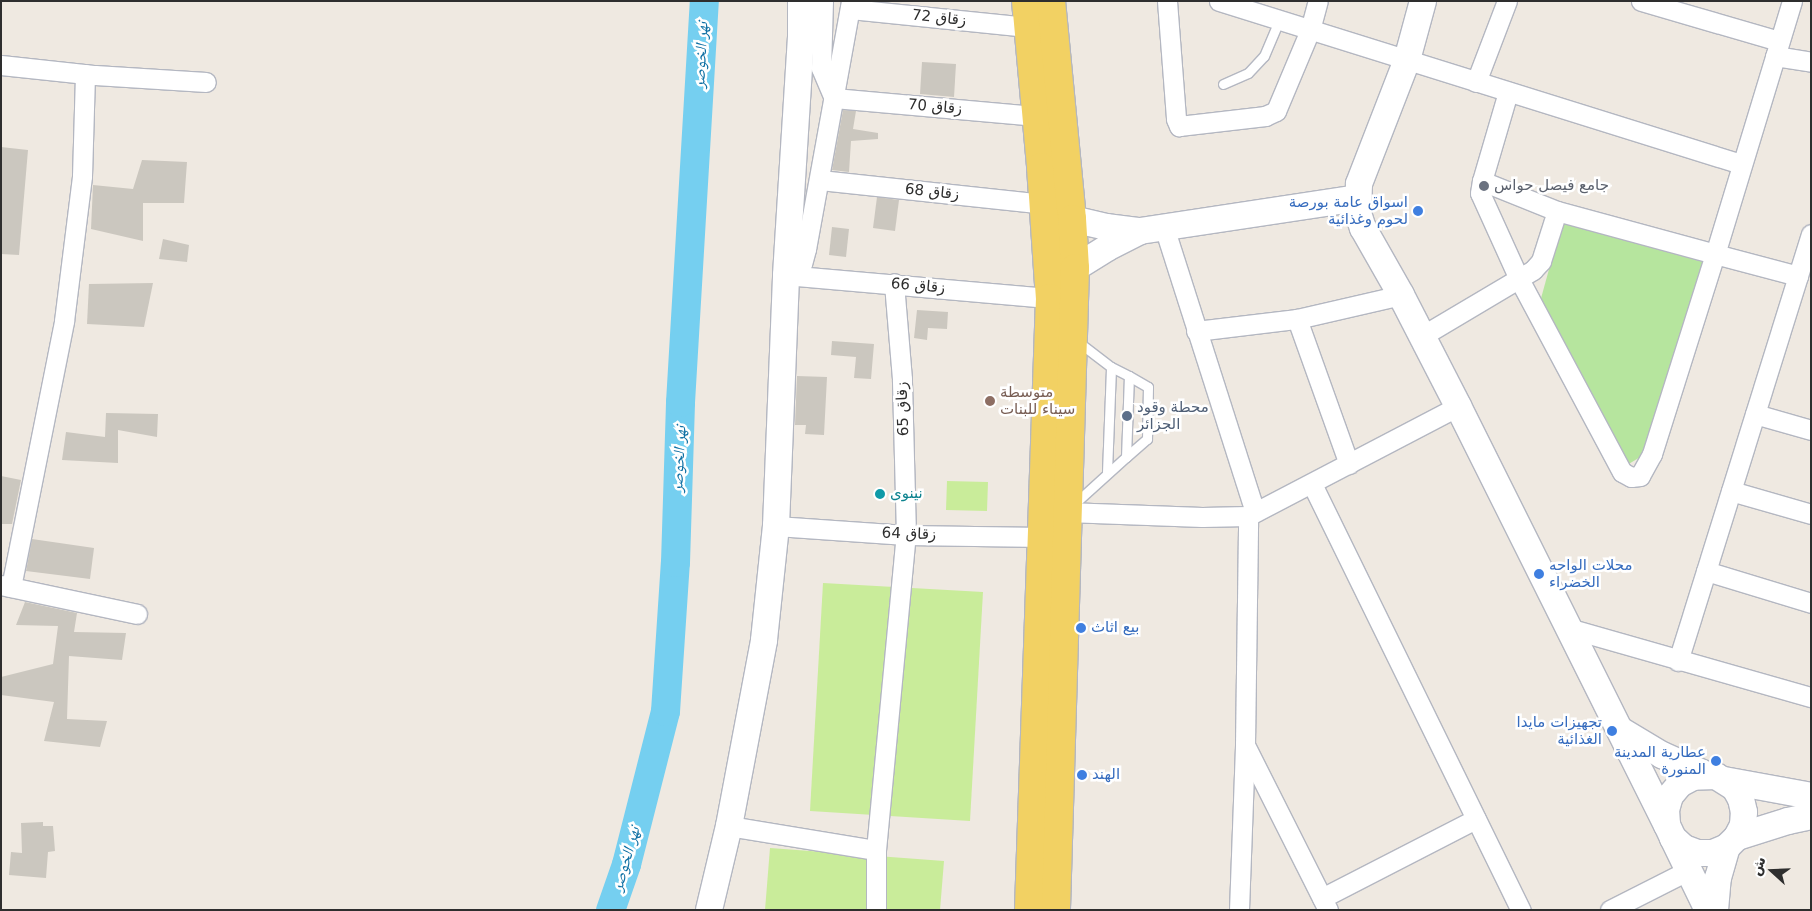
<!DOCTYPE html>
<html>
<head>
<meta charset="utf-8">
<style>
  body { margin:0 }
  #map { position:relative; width:1812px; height:911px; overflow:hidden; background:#efe9e1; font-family:"DejaVu Sans","Noto Naskh Arabic",sans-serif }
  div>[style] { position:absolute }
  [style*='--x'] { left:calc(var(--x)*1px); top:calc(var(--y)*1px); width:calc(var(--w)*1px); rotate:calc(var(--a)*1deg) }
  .green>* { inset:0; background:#b6e59e }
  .pitch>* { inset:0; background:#c9ec9a }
  .river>* { height:29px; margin:-14.5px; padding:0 14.5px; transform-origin:14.5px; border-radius:14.5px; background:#75cff0 }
  .building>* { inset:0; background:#cbc7bf }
  .roads { filter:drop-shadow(1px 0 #b4b7c1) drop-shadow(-1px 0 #b4b7c1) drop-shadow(0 1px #b4b7c1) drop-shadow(0 -1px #b4b7c1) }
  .lane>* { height:9px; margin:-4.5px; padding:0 4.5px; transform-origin:4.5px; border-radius:4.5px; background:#fff }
  .street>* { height:19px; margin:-9.5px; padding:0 9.5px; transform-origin:9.5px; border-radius:9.5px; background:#fff }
  .secondary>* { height:26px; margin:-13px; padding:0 13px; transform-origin:13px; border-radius:13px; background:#fff }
  .primary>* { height:28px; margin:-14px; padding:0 14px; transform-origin:14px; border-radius:14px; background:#f2d163 }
  .dots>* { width:14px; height:14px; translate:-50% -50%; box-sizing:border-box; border:2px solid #fff; border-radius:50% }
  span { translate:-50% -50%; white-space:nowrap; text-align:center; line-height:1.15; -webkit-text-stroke:5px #fff; paint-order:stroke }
  .street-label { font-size:15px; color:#2e2e2e }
  .worship-label { font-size:15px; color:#5b616d }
  .left { translate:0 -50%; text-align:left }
  .shop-label { font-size:15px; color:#366cbe }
  .right { translate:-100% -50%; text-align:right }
  .education-label { font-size:15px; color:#785e54 }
  .service-label { font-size:15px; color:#4e5e75 }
  .culture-label { font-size:15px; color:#0d838f }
  .water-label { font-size:16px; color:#0d6fa3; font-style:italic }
  .frame { position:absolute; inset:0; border:2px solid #2e2e2e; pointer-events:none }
  .north { position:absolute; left:1747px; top:846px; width:50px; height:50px; -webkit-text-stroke:4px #fff; paint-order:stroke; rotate:290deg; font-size:14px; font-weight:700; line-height:20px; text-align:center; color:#2e2e2e }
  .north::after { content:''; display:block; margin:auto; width:18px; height:22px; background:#2e2e2e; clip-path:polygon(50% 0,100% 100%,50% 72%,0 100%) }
</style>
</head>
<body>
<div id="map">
  <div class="green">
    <i style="clip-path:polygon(1562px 222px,1703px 262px,1647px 453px,1627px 465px,1540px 302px)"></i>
  </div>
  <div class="pitch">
    <i style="clip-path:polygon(947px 481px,988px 482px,987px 511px,946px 510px)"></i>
    <i style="clip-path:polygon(823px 583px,983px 592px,970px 821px,810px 811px)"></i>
    <i style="clip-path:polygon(770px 848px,944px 861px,940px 910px,765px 910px)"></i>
  </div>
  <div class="river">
    <i style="--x:610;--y:910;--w:49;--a:-70.8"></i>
    <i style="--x:626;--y:864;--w:158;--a:-75.7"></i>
    <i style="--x:665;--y:711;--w:149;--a:-86.2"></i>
    <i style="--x:675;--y:562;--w:160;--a:-88.2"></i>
    <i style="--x:680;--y:402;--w:402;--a:-86.6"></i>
  </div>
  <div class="building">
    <i style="clip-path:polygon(922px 62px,956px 64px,954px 97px,920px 94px)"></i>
    <i style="clip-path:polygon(843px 110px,856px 111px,853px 129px,878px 133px,878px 139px,851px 141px,849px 172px,832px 170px)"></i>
    <i style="clip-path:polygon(1px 147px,28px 150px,19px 255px,1px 254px)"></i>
    <i style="clip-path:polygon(142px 160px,187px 162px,184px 203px,143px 203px,143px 241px,91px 229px,93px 185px,133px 189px)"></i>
    <i style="clip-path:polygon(877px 197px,899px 200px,895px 231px,873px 228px)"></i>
    <i style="clip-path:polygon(832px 227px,849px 229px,846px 257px,829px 255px)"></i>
    <i style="clip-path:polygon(163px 239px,189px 245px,187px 262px,159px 259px)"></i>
    <i style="clip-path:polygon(153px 283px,144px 327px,87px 324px,89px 284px)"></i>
    <i style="clip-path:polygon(917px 310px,948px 312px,947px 329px,928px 328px,927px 340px,914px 338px)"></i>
    <i style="clip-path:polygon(832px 341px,874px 344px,871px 379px,854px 378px,856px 357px,831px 355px)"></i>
    <i style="clip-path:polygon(797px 376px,827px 377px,824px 435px,805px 434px,806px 425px,795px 425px)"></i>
    <i style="clip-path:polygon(106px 413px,158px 414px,157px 437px,118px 430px,118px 463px,62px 460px,66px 432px,105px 437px)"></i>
    <i style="clip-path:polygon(1px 476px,21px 480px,12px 524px,1px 524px)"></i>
    <i style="clip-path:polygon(32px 539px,94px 548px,90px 579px,26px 571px)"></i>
    <i style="clip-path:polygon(25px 602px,77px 613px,74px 632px,126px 633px,122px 660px,69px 656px,67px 719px,107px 721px,100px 747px,44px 741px,54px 702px,1px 695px,1px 677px,53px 664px,58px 626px,16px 625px)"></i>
    <i style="clip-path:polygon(43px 822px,43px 826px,53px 826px,55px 851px,48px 852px,46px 878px,9px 875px,11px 852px,22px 853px,21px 823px)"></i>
  </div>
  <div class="roads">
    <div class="lane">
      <i style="--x:1223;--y:84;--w:27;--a:-24"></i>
      <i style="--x:1248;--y:73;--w:23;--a:-47"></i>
      <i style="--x:1264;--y:56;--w:39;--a:-67"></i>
      <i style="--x:1126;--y:457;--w:28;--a:-41"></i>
      <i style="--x:1147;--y:439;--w:52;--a:-88.9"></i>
      <i style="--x:1148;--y:387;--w:22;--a:-150"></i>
      <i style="--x:1107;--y:472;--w:105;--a:-87.8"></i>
      <i style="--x:1073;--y:505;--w:72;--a:-42.2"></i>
      <i style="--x:1126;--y:457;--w:81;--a:-87.9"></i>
      <i style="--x:1129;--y:376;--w:20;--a:-153"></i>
      <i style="--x:1111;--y:367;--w:43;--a:-142.6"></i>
    </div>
    <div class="street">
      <i style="--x:823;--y:1;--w:67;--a:91.7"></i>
      <i style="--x:821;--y:68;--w:33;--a:67"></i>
      <i style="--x:834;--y:98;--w:204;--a:5.1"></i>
      <i style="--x:1167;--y:1;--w:118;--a:85.6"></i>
      <i style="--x:1176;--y:119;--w:8;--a:67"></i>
      <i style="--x:1179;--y:126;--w:87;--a:-6.6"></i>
      <i style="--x:1265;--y:116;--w:12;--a:-24"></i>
      <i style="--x:1276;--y:111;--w:88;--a:-67.2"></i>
      <i style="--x:1310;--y:30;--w:30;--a:-75"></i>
      <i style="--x:1219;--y:1;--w:547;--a:17.34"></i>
      <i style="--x:1641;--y:1;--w:144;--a:16.2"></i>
      <i style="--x:1792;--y:1;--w:264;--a:106.9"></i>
      <i style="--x:1715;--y:254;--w:210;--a:107.5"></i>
      <i style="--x:1652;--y:454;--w:25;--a:119"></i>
      <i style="--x:1640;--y:476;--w:9;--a:174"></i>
      <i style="--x:1631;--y:477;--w:10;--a:-151"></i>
      <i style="--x:1622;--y:472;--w:219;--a:-118.1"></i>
      <i style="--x:1519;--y:279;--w:94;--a:-114.4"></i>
      <i style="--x:1480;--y:193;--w:12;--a:-81"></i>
      <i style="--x:1482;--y:181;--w:81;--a:21.8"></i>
      <i style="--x:1557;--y:211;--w:164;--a:15.2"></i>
      <i style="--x:1715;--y:254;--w:86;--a:14.8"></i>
      <i style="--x:850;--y:9;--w:179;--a:5.8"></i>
      <i style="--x:1775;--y:56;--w:36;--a:9"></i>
      <i style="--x:1;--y:65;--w:95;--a:6.1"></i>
      <i style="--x:95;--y:75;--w:111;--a:3.6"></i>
      <i style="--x:1476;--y:82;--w:87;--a:-69.1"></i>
      <i style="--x:820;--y:180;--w:225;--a:6.1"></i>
      <i style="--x:1482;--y:181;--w:93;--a:-73.7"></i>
      <i style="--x:1164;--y:227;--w:299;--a:72.3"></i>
      <i style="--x:786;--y:275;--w:19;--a:-35"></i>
      <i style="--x:802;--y:264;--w:16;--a:-75"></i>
      <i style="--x:806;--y:249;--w:252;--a:-79.7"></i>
      <i style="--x:786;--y:275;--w:265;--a:5"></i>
      <i style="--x:1297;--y:319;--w:154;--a:70.3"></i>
      <i style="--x:1196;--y:331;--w:102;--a:-6.8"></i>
      <i style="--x:1297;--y:319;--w:107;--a:-13"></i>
      <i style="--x:1422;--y:336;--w:129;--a:-30.7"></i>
      <i style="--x:1533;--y:270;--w:12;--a:-48"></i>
      <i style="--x:1541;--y:261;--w:52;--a:-72.3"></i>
      <i style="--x:1755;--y:414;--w:58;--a:15.9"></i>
      <i style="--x:1312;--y:484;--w:475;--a:63.9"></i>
      <i style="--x:1731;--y:491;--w:83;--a:16"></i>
      <i style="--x:1066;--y:512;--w:136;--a:2.1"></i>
      <i style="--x:1202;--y:517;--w:46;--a:-1.2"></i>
      <i style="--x:1248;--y:516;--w:237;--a:-27.6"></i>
      <i style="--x:776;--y:526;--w:130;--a:4"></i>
      <i style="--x:906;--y:535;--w:137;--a:0.8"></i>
      <i style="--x:1706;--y:571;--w:110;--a:16.9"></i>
      <i style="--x:1;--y:585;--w:139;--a:12"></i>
      <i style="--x:11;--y:587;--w:271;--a:-78.7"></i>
      <i style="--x:64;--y:321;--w:146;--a:-82.9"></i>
      <i style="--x:82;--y:176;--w:102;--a:-88.3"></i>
      <i style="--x:1568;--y:628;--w:253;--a:15.9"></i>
      <i style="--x:1678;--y:661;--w:447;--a:-72.7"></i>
      <i style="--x:1245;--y:745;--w:185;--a:63.3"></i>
      <i style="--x:729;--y:826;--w:149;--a:9.3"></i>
      <i style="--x:1322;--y:898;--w:173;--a:-27.2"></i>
      <i style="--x:876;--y:910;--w:60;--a:-90"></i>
      <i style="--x:876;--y:850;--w:316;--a:-84.6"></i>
      <i style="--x:906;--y:535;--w:156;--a:-91.5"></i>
      <i style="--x:902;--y:379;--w:96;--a:-94.8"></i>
      <i style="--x:1239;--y:910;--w:166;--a:-87.9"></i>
      <i style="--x:1245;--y:744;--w:228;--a:-89.2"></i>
      <i style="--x:1610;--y:910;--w:89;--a:-26.9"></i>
    </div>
    <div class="secondary">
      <i style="--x:1423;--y:1;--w:61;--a:105.2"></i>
      <i style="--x:1407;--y:60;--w:133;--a:111.2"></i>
      <i style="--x:1359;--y:184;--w:29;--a:92"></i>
      <i style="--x:1358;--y:213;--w:16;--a:72"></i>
      <i style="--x:1363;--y:228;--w:77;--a:60.4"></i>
      <i style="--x:1401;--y:295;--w:125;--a:62.8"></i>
      <i style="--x:1458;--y:406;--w:468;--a:63.5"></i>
      <i style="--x:1072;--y:219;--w:35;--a:13"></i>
      <i style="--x:1106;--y:227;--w:34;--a:7"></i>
      <i style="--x:1140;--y:231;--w:220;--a:-8.6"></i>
      <i style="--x:1075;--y:268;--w:38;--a:-32"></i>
      <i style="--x:1107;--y:248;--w:37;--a:-27"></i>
      <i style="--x:1620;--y:730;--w:49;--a:30.8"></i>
      <i style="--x:1662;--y:755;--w:49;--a:24"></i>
      <i style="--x:1724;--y:780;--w:88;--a:10.4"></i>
      <i style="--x:1737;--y:837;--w:53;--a:-17.4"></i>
      <i style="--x:1788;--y:821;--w:24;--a:-12"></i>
      <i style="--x:1673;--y:838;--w:15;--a:42"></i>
      <i style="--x:1684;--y:848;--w:15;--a:20"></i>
      <i style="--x:1698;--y:853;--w:15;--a:0"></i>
      <i style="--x:1713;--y:853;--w:15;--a:-23"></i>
      <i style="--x:1727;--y:847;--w:14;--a:-45"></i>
      <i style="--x:1737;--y:837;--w:13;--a:-63"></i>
      <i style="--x:1743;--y:825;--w:13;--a:-86"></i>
      <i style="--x:1744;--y:812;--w:13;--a:-103"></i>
      <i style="--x:1741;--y:799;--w:13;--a:-119"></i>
      <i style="--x:1735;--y:788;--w:22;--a:-148"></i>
      <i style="--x:1716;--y:776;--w:23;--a:178"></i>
      <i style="--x:1693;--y:777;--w:15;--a:152"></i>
      <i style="--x:1680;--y:784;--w:16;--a:130"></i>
      <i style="--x:1670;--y:796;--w:15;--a:106"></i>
      <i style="--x:1666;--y:810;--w:15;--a:86"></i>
      <i style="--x:1667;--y:825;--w:14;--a:65"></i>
      <i style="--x:1673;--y:838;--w:80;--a:64.1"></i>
      <i style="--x:709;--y:910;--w:86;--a:-76.6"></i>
      <i style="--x:729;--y:826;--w:189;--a:-79.3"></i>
      <i style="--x:764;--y:640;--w:115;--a:-84"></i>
      <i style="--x:776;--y:526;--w:251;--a:-87.7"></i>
      <i style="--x:786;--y:275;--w:241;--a:-86.4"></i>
      <i style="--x:801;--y:34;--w:33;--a:-90"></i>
      <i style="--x:1715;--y:910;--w:32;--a:-85"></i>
      <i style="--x:1718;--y:878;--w:32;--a:-74"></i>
    </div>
    <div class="primary">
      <i style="--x:1026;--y:1;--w:167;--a:84.8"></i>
      <i style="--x:1041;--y:167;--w:131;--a:86.1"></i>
      <i style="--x:1050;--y:298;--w:612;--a:91.97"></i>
      <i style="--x:1051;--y:1;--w:219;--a:84.5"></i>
      <i style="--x:1072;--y:219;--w:49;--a:86.5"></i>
      <i style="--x:1075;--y:268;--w:642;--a:91.7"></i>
    </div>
  </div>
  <div class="dots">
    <i style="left:1484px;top:186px;background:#6b7280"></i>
    <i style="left:1418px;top:211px;background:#3f7fe0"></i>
    <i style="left:990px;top:401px;background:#8d6e63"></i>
    <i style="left:1127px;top:416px;background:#5c6f8a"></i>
    <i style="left:880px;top:494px;background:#0f9aa8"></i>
    <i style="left:1539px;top:574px;background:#3f7fe0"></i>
    <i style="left:1081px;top:628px;background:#3f7fe0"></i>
    <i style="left:1612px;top:731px;background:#3f7fe0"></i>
    <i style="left:1716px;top:761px;background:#3f7fe0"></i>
    <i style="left:1082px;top:775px;background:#3f7fe0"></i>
  </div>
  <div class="street-label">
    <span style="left:939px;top:18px;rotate:6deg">زقاق 72</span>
    <span style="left:935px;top:107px;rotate:5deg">زقاق 70</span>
    <span style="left:932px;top:192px;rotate:6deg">زقاق 68</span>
    <span style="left:918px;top:286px;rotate:5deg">زقاق 66</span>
    <span style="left:903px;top:409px;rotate:-92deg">زقاق 65</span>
    <span style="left:909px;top:534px;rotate:2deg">زقاق 64</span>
  </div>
  <div class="worship-label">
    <span class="left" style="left:1494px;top:186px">جامع فيصل حواس</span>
  </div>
  <div class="shop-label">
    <span class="right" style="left:1408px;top:211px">اسواق عامة بورصة<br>لحوم وغذائية</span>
    <span class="left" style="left:1549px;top:574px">محلات الواحه<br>الخضراء</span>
    <span class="left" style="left:1091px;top:628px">بيع اثاث</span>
    <span class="right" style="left:1602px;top:731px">تجهيزات مايدا<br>الغذائية</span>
    <span class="right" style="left:1706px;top:761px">عطارية المدينة<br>المنورة</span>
    <span class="left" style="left:1092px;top:775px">الهند</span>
  </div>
  <div class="education-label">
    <span class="left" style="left:1000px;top:401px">متوسطة<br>سيناء للبنات</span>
  </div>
  <div class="service-label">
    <span class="left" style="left:1137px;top:416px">محطة وقود<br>الجزائر</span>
  </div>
  <div class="culture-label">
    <span class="left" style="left:890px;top:494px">نينوى</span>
  </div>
  <div class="water-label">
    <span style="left:701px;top:55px;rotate:-87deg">نهر الخوصر</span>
    <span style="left:679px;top:459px;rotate:-87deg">نهر الخوصر</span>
    <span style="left:626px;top:859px;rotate:-74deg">نهر الخوصر</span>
  </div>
  <div class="frame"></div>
  <div class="north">ش</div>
</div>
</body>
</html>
